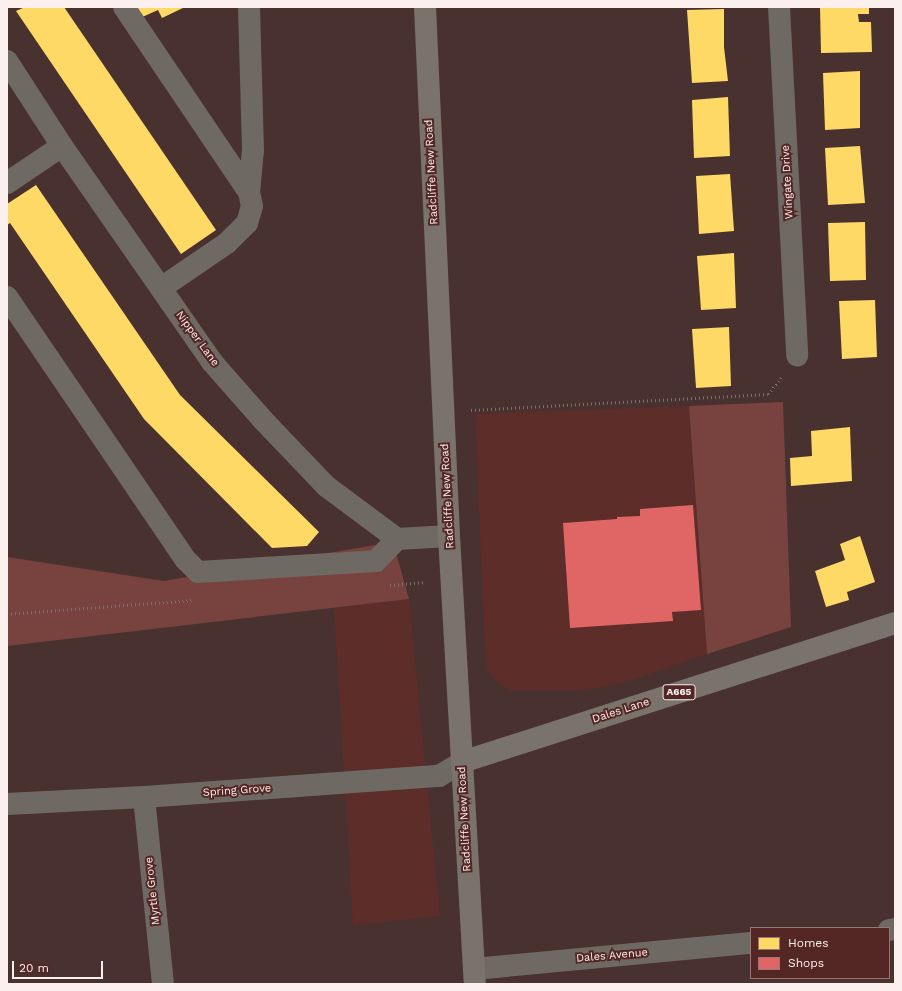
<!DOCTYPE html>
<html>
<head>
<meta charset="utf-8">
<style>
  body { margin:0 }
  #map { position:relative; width:902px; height:991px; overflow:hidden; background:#49312f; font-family:"Work Sans",sans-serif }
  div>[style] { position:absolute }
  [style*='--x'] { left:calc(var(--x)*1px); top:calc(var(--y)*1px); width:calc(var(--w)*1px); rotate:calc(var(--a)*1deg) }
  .built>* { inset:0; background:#5d2d29 }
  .green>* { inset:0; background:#78423e }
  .homes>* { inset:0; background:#ffd966 }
  .shops>* { inset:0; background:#e06666 }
  .path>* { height:2.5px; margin-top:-1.25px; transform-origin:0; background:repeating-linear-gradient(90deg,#79706b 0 1px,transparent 0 4px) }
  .minor>* { height:22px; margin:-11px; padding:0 11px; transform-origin:11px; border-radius:11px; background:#6f6963 }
  .major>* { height:22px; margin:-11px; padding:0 11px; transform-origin:11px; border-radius:11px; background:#7a736b }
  span { translate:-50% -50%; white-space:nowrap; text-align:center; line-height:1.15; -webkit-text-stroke:4px #542724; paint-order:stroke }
  .shield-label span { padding:1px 3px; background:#542724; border:1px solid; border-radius:3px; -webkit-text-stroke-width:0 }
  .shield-label { font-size:10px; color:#fcf0ee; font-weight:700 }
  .street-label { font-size:11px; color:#fcf0ee }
  .frame { position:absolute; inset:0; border:8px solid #fcf0ee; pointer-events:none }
  .legend { position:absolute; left:750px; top:927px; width:140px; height:52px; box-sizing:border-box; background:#542724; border:1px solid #977775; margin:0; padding:5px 7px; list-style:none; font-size:12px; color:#fcf0ee }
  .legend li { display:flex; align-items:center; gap:8px; height:20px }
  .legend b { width:20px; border:1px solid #977775 }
  .scale { position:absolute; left:12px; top:961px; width:91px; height:18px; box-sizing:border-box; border:2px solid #fcf0ee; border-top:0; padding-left:5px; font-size:12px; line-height:14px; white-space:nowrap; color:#fcf0ee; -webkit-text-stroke:3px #542724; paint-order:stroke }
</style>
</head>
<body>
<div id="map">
  <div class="built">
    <i style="clip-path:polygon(689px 406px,707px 654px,632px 680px,607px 686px,581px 690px,511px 690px,502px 687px,491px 675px,487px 668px,485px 654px,475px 414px)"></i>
    <i style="clip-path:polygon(409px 599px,440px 916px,353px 925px,334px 608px)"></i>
  </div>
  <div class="green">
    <i style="clip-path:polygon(783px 402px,791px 627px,707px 654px,689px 406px)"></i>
    <i style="clip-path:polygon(393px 542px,409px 599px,7px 646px,7px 557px,164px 581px)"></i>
  </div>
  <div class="homes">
    <i style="clip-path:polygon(25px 7px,64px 7px,216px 230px,181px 254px,16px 11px)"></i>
    <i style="clip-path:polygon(132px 7px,185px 7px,162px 18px,158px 10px,140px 18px)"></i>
    <i style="clip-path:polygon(820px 7px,869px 7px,869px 14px,858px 14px,859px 22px,871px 22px,872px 52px,821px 53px)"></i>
    <i style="clip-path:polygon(724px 9px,724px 47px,728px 81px,692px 83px,687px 10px)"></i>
    <i style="clip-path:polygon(860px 71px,860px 128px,825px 130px,823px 73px)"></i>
    <i style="clip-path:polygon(728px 97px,730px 156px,694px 158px,692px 100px)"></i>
    <i style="clip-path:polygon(860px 146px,865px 203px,828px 205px,825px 148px)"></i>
    <i style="clip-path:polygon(730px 174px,734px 231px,699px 234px,696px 176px)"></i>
    <i style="clip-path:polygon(36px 185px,180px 395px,319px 532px,307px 546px,272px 548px,144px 419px,10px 223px,7px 225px,7px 204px)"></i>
    <i style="clip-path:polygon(865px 222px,866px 280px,830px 281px,828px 223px)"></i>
    <i style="clip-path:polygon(734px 253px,736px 308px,701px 310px,697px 256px)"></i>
    <i style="clip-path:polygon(875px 300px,877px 357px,842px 359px,839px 301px)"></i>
    <i style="clip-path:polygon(729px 327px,731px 386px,696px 388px,692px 329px)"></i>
    <i style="clip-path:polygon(850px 427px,852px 481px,791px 486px,790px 458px,812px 456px,811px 431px)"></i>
    <i style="clip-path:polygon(860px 536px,875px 582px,847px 592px,849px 600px,826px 607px,815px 571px,845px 560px,840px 544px)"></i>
  </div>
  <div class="shops">
    <i style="clip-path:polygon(693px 505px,701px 610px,672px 612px,673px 621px,570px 628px,563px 523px,617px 519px,617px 517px,640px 516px,640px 509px)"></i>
  </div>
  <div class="path">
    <i style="--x:471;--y:410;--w:297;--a:-3.1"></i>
    <i style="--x:768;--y:394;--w:21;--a:-51"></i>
    <i style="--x:390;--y:585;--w:35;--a:-5"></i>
    <i style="--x:7;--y:614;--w:186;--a:-4.3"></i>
  </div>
  <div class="minor">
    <i style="--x:124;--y:7;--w:223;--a:56"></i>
    <i style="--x:249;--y:192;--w:14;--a:78"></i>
    <i style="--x:252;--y:206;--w:18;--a:106"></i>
    <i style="--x:247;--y:223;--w:28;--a:135"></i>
    <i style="--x:227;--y:243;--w:80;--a:145.7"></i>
    <i style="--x:249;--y:7;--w:143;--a:88.4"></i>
    <i style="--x:253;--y:150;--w:42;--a:95.4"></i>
    <i style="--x:779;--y:7;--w:349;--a:87"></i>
    <i style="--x:7;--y:61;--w:101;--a:57.1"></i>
    <i style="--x:62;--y:146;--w:263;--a:55.2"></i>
    <i style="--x:212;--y:362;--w:76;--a:48.7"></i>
    <i style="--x:262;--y:419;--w:93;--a:46.3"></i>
    <i style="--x:326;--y:486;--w:89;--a:36.7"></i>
    <i style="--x:397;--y:539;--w:52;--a:-3.3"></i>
    <i style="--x:7;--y:183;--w:66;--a:-33.9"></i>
    <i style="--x:7;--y:297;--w:318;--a:55.8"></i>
    <i style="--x:186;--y:560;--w:17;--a:45"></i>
    <i style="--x:198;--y:572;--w:178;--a:-3.5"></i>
    <i style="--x:376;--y:561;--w:30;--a:-46"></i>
    <i style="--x:144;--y:797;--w:188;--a:84.2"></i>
    <i style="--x:7;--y:804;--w:137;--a:-2.9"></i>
    <i style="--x:144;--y:797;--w:296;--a:-4.1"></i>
    <i style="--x:439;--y:776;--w:27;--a:-31"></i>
    <i style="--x:889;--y:930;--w:6;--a:-9"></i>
    <i style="--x:474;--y:969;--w:278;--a:-5.4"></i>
  </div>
  <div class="major">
    <i style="--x:425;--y:7;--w:530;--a:87.4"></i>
    <i style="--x:449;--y:536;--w:449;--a:86.7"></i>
    <i style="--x:462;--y:762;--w:455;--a:-17.8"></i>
  </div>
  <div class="shield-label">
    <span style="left:679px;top:692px">A665</span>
  </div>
  <div class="street-label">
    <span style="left:432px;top:172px;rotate:-93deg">Radcliffe New Road</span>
    <span style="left:788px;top:182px;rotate:-93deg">Wingate Drive</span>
    <span style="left:197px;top:339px;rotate:54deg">Nipper Lane</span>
    <span style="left:448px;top:496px;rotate:-93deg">Radcliffe New Road</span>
    <span style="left:621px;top:711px;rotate:-18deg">Dales Lane</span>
    <span style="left:237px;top:791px;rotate:-4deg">Spring Grove</span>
    <span style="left:465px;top:819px;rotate:-93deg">Radcliffe New Road</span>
    <span style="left:153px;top:891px;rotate:-96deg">Myrtle Grove</span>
    <span style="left:612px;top:956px;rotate:-5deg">Dales Avenue</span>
  </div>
  <div class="frame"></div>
  <ul class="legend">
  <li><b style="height:11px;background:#ffd966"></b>Homes</li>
  <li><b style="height:11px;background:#e06666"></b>Shops</li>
  </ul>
  <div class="scale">20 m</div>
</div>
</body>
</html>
